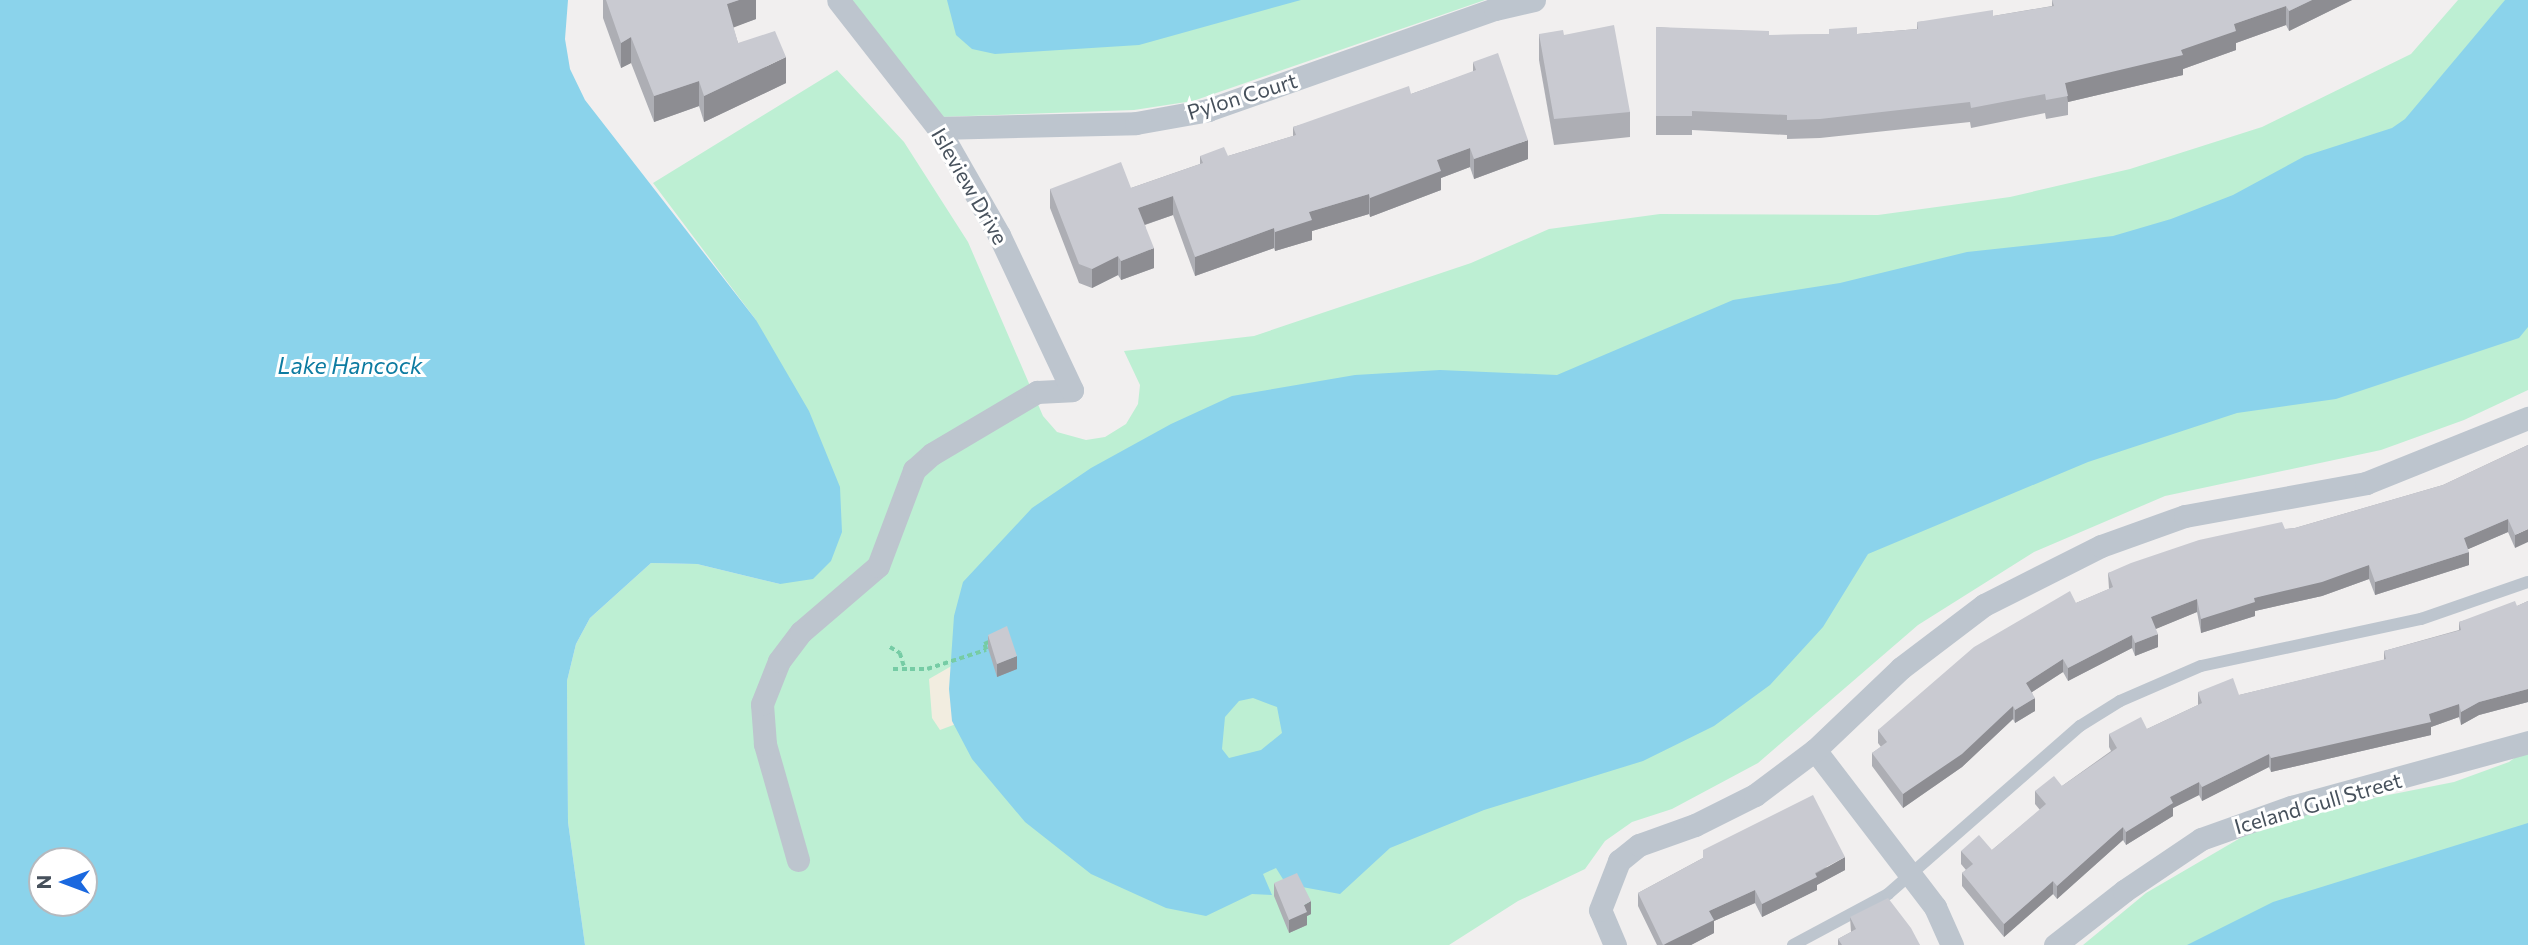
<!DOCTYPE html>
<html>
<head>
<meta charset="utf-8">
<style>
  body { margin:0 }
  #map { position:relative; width:2528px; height:945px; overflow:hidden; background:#f1efef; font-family:Commissioner,sans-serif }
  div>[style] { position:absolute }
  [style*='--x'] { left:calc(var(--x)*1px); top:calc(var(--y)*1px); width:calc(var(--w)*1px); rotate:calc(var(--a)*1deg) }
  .green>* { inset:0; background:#bdefd3 }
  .sand>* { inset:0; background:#f2ede0 }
  .water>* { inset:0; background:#8bd3eb }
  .path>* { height:3.5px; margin-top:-1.75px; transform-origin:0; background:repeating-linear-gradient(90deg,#76cca5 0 5px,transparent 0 8.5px) }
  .service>* { height:12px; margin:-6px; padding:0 6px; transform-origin:6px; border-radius:6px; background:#bdc5ce }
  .minor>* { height:23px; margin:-11.5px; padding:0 11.5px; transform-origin:11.5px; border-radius:11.5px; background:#bdc5ce }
  .wall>* { inset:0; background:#adaeb4 }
  .shaded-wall>* { inset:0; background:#8d8d92 }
  .building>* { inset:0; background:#c9cad1 }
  span { translate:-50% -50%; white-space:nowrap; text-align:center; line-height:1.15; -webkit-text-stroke:6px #fff; paint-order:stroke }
  .street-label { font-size:21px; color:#47515c }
  .water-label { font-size:23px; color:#0d7ba1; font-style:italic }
  .north { position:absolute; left:28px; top:847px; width:70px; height:70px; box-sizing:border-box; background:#fff; border:2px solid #b5b9be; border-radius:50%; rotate:270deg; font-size:19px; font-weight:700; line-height:28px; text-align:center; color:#47515c }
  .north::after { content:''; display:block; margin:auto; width:24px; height:32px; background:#1a68df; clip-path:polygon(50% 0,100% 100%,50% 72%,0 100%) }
</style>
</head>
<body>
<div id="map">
  <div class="green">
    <i style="clip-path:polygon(845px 0,1485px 0,1193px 101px,1134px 110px,941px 117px)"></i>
    <i style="clip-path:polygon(2458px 0,2528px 0,2528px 390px,2464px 420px,2381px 450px,2165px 496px,2034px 552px,1918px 625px,1758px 763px,1672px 809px,1632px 822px,1605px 841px,1585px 869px,1518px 901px,1449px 945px,585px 945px,568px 822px,567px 681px,576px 644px,590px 618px,651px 563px,697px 564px,780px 584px,756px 320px,653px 183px,837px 70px,904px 142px,968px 242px,1043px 416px,1057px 432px,1086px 440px,1105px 437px,1126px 424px,1138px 404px,1140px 385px,1124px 351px,1254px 336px,1471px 263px,1549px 229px,1660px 214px,1878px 215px,2010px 197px,2130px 169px,2262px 127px,2411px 54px)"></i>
    <i style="clip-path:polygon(2528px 748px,2528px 945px,2083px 945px,2146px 893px,2242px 837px,2313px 810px,2454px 782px,2509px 762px)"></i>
  </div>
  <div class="sand">
    <i style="clip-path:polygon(955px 664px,956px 724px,940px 730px,932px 718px,929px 679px)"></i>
  </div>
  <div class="water">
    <i style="clip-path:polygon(evenodd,0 0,568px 0,565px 39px,570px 69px,585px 100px,756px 320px,809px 411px,840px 487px,842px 532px,831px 561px,813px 579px,780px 584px,697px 564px,651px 563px,590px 618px,576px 644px,567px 681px,568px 822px,585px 945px,0 945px,0 0,42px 861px,84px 861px,84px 903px,42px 903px,42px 861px)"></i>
    <i style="clip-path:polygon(947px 0,1301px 0,1139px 45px,995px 54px,972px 49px,956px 35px)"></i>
    <i style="clip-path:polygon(evenodd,2505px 0,2528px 0,2528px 327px,2519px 338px,2336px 399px,2237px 413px,2088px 462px,1868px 554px,1823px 627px,1770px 685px,1714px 726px,1643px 761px,1484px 810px,1390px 848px,1340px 894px,1286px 884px,1276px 868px,1263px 874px,1272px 895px,1252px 894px,1206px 916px,1166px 908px,1091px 874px,1025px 822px,972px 759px,952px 721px,949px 689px,954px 616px,963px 582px,1032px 508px,1091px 468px,1171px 424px,1232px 396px,1355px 375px,1440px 370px,1557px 375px,1733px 300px,1840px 283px,1967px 252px,2113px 236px,2171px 219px,2233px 195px,2305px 156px,2392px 128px,2405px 119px,2505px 0,1253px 698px,1277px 707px,1282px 733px,1261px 750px,1229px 758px,1222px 749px,1225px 717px,1239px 701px,1253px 698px)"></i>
    <i style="clip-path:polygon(2528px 823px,2528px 945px,2187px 945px,2273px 902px)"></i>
  </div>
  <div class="path">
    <i style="--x:890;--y:647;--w:12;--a:31"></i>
    <i style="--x:900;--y:653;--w:17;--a:73"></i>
    <i style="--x:893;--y:669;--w:34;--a:0"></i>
    <i style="--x:927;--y:669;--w:62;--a:-17.9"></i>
    <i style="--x:986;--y:650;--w:6;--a:-108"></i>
    <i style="--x:984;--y:644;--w:8;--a:-23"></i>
  </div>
  <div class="service">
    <i style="--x:1793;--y:945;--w:108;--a:-28.2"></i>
    <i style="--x:1888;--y:894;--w:255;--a:-41.2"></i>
    <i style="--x:2080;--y:726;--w:47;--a:-32"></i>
    <i style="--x:2120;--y:701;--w:88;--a:-23.4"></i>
    <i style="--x:2201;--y:666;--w:225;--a:-12.1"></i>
    <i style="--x:2421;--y:619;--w:113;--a:-19.1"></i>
  </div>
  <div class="minor">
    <i style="--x:938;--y:128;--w:198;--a:-1.4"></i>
    <i style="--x:1136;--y:123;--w:73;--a:-10.2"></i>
    <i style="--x:1208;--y:110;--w:304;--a:-19.4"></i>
    <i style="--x:1495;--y:9;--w:40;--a:-13"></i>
    <i style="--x:1815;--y:750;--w:198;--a:52.6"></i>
    <i style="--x:1935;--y:907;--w:42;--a:65.9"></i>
    <i style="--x:798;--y:860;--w:121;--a:-105.9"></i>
    <i style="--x:765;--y:744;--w:40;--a:-94.3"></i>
    <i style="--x:762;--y:704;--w:46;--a:-68.4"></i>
    <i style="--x:779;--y:661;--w:36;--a:-53"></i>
    <i style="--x:801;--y:632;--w:101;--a:-40.6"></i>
    <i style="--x:878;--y:566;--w:103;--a:-69.4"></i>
    <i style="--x:914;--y:470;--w:24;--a:-42"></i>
    <i style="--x:932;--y:454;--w:122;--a:-30.6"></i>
    <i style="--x:1037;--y:392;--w:35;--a:-3"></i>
    <i style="--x:1072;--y:390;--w:171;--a:-115.2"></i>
    <i style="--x:999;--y:235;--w:123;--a:-119.7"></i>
    <i style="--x:938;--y:128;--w:162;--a:-128"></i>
    <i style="--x:1615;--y:945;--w:38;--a:-113"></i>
    <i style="--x:1600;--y:910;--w:53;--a:-68.8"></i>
    <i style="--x:1619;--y:861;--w:26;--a:-39"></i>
    <i style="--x:1639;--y:845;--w:59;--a:-19.7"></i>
    <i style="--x:1695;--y:825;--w:67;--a:-26.6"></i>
    <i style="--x:1755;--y:795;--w:75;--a:-36.9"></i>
    <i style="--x:1815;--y:750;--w:119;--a:-43.6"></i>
    <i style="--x:1901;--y:668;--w:104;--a:-37.2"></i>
    <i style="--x:1984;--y:605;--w:131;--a:-26.8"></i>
    <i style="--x:2101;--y:546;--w:89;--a:-19.7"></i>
    <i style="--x:2185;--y:516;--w:184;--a:-10.3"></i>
    <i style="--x:2366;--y:483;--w:175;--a:-21.9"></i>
    <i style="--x:2055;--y:945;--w:88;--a:-38"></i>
    <i style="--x:2124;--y:891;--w:93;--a:-34"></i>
    <i style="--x:2201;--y:839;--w:96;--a:-19.6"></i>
    <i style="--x:2291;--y:807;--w:246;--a:-15.3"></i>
  </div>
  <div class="wall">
    <i style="clip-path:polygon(603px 0,756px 0,756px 19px,733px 27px,738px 43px,786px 83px,704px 122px,699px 106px,654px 122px,631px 63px,621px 68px,603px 18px)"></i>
    <i style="clip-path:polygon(2052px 0,2352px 0,2289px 31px,2286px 25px,2236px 43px,2236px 50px,2183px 69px,2183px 75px,2068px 102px,2068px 115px,2046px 119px,2045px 113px,1971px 128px,1970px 122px,1820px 138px,1787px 139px,1787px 135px,1692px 130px,1692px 135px,1656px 135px,1656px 27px,1769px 35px,1857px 34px,1917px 29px,1917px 22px,1993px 16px,2052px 6px)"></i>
    <i style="clip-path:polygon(1539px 34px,1564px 35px,1630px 112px,1630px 137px,1554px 145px,1539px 60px)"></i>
    <i style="clip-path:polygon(1473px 62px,1528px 159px,1474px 179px,1470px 167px,1441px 178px,1441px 190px,1370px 217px,1369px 214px,1312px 231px,1312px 240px,1275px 251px,1274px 248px,1195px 276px,1173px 215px,1145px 225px,1154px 268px,1121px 280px,1118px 275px,1092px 288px,1079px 283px,1050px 208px,1050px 189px,1131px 188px,1200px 164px,1200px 156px,1228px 156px,1293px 136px,1293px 127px,1411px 94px,1473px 72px)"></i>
    <i style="clip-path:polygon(2528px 445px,2515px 548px,2508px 532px,2468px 549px,2469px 565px,2375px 595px,2369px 579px,2322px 596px,2255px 611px,2255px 616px,2201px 633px,2197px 612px,2155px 629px,2158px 647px,2135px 656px,2132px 648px,2068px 681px,2063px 672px,2032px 692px,2035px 711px,2015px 723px,2013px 719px,1962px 767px,1903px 808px,1872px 766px,1872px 753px,1881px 747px,1878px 743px,1878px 730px,2076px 603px,2109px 589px,2108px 573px,2285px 529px,2295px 528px,2443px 485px)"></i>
    <i style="clip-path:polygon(2528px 601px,2528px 702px,2479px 715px,2461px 725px,2459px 717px,2431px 727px,2431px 735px,2271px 772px,2269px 767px,2202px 801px,2199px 795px,2173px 808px,2173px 816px,2126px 845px,2123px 840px,2057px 899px,2053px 894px,2004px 937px,1962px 886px,1962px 873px,1966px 870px,1961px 864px,1961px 851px,1992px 850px,2040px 810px,2035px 804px,2035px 791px,2062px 786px,2111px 751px,2109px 747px,2109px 734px,2147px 729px,2198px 705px,2198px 692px,2239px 695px,2384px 660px,2384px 651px,2459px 630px,2459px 622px,2517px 606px)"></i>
    <i style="clip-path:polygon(988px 635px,1017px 669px,997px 677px,988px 648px)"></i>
    <i style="clip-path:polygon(1703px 850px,1845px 870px,1817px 885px,1817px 890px,1762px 917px,1755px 903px,1714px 921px,1714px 933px,1691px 945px,1657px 945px,1638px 906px,1638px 893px,1703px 858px)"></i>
    <i style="clip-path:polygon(1274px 883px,1311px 914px,1307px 916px,1307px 925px,1289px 933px,1274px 896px)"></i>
    <i style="clip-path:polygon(1850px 917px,1920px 945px,1838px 945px,1838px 939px,1851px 932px)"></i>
  </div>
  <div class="shaded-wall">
    <i style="clip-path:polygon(739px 0,756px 0,756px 19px,727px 30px,727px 4px)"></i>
    <i style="clip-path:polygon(2312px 0,2352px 0,2289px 31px,2289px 11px)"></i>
    <i style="clip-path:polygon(2286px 6px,2286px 25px,2236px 43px,2236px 50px,2183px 69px,2183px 75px,2068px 102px,2065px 83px,2181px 50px,2234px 24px)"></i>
    <i style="clip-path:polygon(631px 37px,631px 63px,621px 68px,621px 43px)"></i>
    <i style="clip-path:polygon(786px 57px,786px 83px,704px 122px,704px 96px)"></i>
    <i style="clip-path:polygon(699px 81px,699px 106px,654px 122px,654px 96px)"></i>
    <i style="clip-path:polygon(1528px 140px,1528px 159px,1474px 179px,1474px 159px)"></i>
    <i style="clip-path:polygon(1470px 148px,1470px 167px,1441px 178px,1441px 190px,1370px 217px,1370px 198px,1437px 160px)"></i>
    <i style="clip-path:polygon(1369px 194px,1369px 214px,1312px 231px,1312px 240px,1275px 251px,1275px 232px,1309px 212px)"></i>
    <i style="clip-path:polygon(1173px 196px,1173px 215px,1138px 227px,1138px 208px)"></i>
    <i style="clip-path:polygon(1274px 228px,1274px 248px,1195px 276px,1195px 257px)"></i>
    <i style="clip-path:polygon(1154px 248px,1154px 268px,1121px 280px,1121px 261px)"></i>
    <i style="clip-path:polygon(1118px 256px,1118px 275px,1092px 288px,1092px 269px)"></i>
    <i style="clip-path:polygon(2508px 519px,2508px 532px,2464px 551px,2464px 538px)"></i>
    <i style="clip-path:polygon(2528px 529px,2528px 542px,2515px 548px,2515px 535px)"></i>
    <i style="clip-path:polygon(2469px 552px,2469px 565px,2375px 595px,2375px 582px)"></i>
    <i style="clip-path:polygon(2369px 565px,2369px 579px,2322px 596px,2255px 611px,2255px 616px,2201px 633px,2201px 619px,2254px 598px)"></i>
    <i style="clip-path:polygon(2197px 599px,2197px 612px,2151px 631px,2151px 617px)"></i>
    <i style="clip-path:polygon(2158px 634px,2158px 647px,2135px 656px,2135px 643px)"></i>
    <i style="clip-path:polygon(2132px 635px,2132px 648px,2068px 681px,2068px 668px)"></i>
    <i style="clip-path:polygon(1017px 656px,1017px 669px,997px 677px,997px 664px)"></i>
    <i style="clip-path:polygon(2063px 659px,2063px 672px,2026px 696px,2026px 683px)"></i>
    <i style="clip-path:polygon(2528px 689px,2528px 702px,2479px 715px,2461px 725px,2461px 712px,2479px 702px)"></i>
    <i style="clip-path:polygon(2035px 698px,2035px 711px,2015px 723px,2015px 710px)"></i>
    <i style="clip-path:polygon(2459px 704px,2459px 717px,2431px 727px,2431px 735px,2271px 772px,2271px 758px,2429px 714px)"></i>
    <i style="clip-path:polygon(2013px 706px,2013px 719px,1962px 767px,1903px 808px,1903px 794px)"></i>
    <i style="clip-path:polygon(2269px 754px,2269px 767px,2202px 801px,2202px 787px)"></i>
    <i style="clip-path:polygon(2199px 782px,2199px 795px,2173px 808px,2173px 816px,2126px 845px,2126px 832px,2170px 797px)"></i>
    <i style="clip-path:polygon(2123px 827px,2123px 840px,2057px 899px,2057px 886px)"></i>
    <i style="clip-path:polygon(1845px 857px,1845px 870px,1817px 885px,1817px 890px,1762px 917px,1762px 904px)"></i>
    <i style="clip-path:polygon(2053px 881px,2053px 894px,2004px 937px,2004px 924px)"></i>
    <i style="clip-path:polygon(1755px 890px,1755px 903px,1714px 921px,1714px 933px,1691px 945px,1664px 945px,1709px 911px)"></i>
    <i style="clip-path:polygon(1311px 901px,1311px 914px,1307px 916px,1307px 925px,1289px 933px,1289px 920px,1304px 905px)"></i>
  </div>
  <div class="building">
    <i style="clip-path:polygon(606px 0,739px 0,727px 4px,738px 43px,775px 31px,786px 57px,704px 96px,699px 81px,654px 96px,631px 37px,621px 43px)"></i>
    <i style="clip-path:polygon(2052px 0,2312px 0,2289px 11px,2286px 6px,2234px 24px,2236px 31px,2181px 50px,2183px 55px,2065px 83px,2068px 96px,2046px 100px,2045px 94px,1971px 108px,1970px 102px,1820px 119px,1787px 120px,1787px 115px,1692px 111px,1692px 116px,1656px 116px,1656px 27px,1769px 31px,1769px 35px,1829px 34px,1829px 29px,1857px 27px,1857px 34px,1918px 29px,1917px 22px,1993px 10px,1993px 16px,2054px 6px)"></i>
    <i style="clip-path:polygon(1614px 25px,1630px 112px,1554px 119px,1539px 34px,1563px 30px,1564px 35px)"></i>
    <i style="clip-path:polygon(1498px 53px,1528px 140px,1474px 159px,1470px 148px,1437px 160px,1441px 171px,1370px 198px,1369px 194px,1309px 212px,1312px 220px,1275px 232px,1274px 228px,1195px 257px,1173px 196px,1138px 208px,1154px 248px,1121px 261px,1118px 256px,1092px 269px,1079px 264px,1050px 189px,1121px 162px,1131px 188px,1203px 163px,1200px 156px,1224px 147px,1228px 156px,1296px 135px,1293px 127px,1409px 86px,1411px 94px,1476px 70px,1473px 62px)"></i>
    <i style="clip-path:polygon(2528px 445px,2528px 529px,2515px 535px,2508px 519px,2464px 538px,2469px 552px,2375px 582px,2369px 565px,2322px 582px,2254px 598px,2255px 602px,2201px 619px,2197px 599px,2151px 617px,2158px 634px,2135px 643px,2132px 635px,2068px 668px,2063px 659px,2026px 683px,2035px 698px,2015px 710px,2013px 706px,1962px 754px,1903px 794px,1872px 753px,1887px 742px,1878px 730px,1974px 647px,2070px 591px,2076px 603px,2113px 587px,2108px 573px,2131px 563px,2199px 540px,2282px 522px,2285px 529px,2295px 528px,2443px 485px)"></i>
    <i style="clip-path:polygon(2515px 601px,2517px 606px,2528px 601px,2528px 689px,2479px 702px,2461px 712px,2459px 704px,2429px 714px,2431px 722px,2271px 758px,2269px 754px,2202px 787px,2199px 782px,2170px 797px,2173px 803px,2126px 832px,2123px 827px,2057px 886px,2053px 881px,2004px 924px,1962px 873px,1973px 864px,1961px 851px,1979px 835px,1992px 850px,2046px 804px,2035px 791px,2054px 776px,2062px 786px,2117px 748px,2109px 734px,2141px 717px,2147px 729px,2202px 703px,2198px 692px,2233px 678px,2239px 695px,2386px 659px,2384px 651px,2461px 630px,2459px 622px)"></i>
    <i style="clip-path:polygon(1007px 626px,1017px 656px,997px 664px,988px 635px)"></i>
    <i style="clip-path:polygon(1813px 795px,1845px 857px,1815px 873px,1817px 877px,1762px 904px,1755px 890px,1709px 911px,1714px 920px,1663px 945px,1638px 893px,1703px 858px,1703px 850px)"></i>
    <i style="clip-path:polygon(1297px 873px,1311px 901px,1304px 905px,1307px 912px,1289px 920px,1274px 883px)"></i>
    <i style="clip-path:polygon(1888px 898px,1911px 928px,1920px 945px,1842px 945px,1838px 939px,1856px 929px,1850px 917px)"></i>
  </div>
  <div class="street-label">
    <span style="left:1242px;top:96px;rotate:-17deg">Pylon Court</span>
    <span style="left:970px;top:186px;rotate:60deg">Isleview Drive</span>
    <span style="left:2318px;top:803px;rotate:-16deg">Iceland Gull Street</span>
  </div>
  <div class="water-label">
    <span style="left:350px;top:365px">Lake Hancock</span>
  </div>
  <div class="north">N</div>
</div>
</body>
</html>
